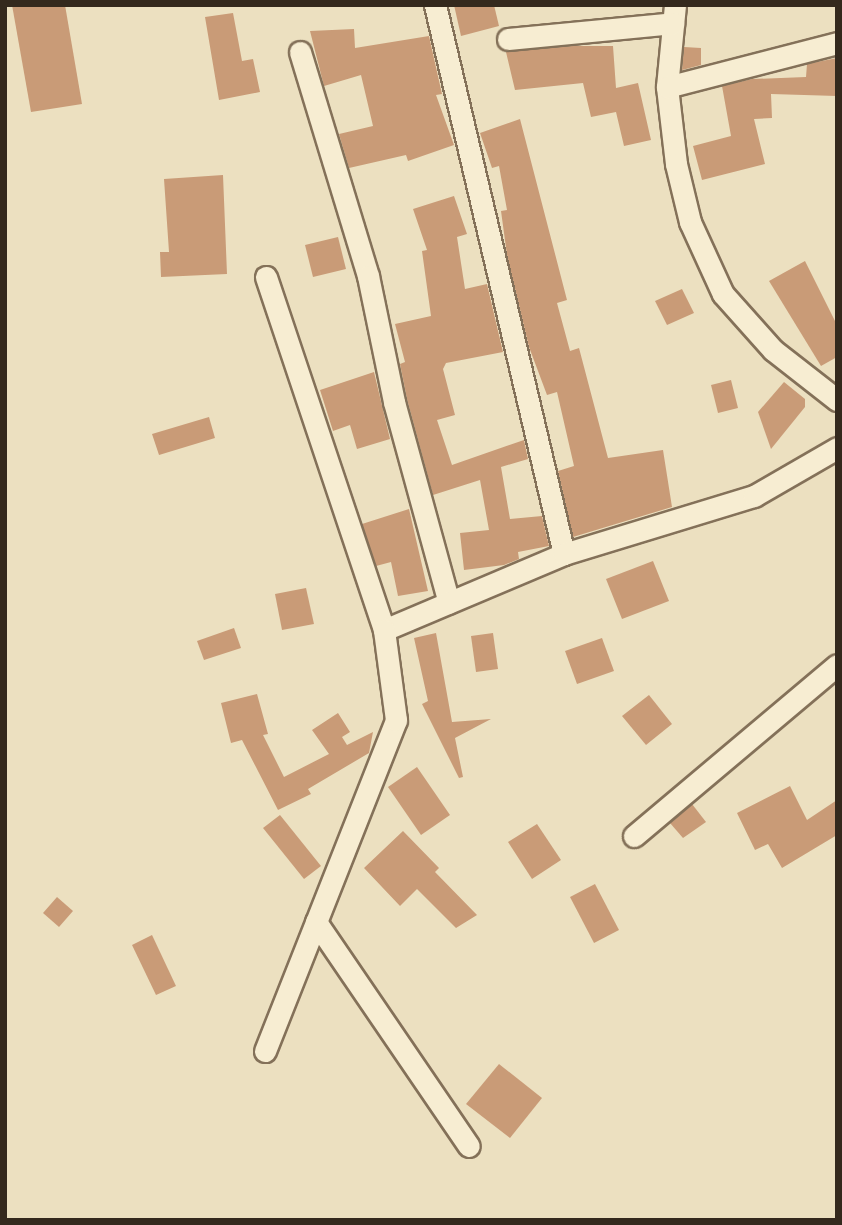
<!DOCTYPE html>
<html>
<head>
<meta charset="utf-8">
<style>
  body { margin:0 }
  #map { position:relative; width:842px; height:1225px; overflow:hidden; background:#ece0c0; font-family:"Source Serif 4",serif }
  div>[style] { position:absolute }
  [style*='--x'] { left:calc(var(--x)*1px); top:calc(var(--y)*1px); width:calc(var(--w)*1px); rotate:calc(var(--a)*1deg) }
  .building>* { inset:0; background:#c99b77 }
  .roads { filter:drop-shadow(2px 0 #847159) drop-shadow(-2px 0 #847159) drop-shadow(0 2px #847159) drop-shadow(0 -2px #847159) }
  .minor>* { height:21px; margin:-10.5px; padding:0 10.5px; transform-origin:10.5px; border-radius:10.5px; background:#f7edd2 }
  span { translate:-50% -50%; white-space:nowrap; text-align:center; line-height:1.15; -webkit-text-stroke:6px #f4eacf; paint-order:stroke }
  .frame { position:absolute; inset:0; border:7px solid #34291d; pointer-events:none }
</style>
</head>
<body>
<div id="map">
  <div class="building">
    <i style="clip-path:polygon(12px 5px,65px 5px,82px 104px,31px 112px)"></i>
    <i style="clip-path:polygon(454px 5px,494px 5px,499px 26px,461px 36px)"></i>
    <i style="clip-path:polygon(233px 13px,242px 61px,253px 59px,260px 92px,219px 100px,205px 17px)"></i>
    <i style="clip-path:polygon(354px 29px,355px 48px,429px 36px,442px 94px,436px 95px,454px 145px,408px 161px,406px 155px,349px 168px,339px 134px,373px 126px,361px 75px,324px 86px,310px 31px)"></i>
    <i style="clip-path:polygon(572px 46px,613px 46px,616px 88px,638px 83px,651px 140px,624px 146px,616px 112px,591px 117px,583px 83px,515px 90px,506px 52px)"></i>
    <i style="clip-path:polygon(684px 47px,701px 48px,701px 65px,682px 70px)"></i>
    <i style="clip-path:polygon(837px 58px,837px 96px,771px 94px,772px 118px,754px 119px,765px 164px,702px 180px,693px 146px,731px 136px,722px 86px,752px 79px,806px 77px,807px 64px)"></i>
    <i style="clip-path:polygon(520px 119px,567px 300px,557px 303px,570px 351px,579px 348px,608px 458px,663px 450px,672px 507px,573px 537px,558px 471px,574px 466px,557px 392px,547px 395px,529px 347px,507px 255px,501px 211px,507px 210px,499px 166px,492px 168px,480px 133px)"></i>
    <i style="clip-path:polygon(223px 175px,227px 274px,161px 277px,160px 252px,169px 252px,164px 179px)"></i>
    <i style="clip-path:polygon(454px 196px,467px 234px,457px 237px,465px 289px,487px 284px,503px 352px,446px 363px,443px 369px,455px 415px,437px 420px,452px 465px,524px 440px,528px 459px,501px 467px,510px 519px,542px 516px,549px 546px,518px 552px,519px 559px,504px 565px,464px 570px,460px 533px,489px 530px,480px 480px,433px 495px,407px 399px,400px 364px,405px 362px,395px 324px,431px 316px,422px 251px,427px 250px,413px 209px)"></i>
    <i style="clip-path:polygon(338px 237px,346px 269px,313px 277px,305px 245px)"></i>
    <i style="clip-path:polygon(805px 261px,837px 325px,837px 357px,821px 366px,769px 281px)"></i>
    <i style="clip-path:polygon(682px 289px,694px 313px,667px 325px,655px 301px)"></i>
    <i style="clip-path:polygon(374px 372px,390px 439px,357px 449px,350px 425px,333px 431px,320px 390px)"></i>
    <i style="clip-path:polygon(731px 380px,738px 408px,718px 413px,711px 385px)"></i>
    <i style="clip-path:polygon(784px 382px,805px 399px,805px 407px,771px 449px,758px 412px)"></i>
    <i style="clip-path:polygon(209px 417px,215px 438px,159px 455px,152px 434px)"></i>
    <i style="clip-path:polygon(409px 509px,428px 591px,398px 596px,391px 562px,376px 566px,362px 524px)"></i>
    <i style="clip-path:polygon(653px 561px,669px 601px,622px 619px,606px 579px)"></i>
    <i style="clip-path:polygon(306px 588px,314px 624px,282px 630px,275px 594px)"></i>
    <i style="clip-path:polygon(234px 628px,241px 648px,204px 660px,197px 641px)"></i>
    <i style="clip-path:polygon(436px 633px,452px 722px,491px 719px,455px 738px,463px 777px,459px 778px,422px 704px,428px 701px,414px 638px)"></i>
    <i style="clip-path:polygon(493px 633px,498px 669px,476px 672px,471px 636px)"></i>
    <i style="clip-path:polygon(602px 638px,614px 671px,577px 684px,565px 651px)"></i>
    <i style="clip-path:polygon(257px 694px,268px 734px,263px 735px,284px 777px,329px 754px,312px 730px,338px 713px,350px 732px,342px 737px,347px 745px,373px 732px,369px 753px,308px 789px,311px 794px,278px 810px,242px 740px,231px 743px,221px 703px)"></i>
    <i style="clip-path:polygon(649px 695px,672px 724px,646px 745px,622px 716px)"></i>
    <i style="clip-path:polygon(417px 767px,450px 815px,421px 835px,388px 787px)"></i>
    <i style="clip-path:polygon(790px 786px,807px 820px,837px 800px,837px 835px,782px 868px,768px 844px,755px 850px,737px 813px)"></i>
    <i style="clip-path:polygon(692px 804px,706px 822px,683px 838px,670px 823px)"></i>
    <i style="clip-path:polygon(280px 815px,321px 866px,304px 879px,263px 828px)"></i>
    <i style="clip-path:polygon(537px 824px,561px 860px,532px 879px,508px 842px)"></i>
    <i style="clip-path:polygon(403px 831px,439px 868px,435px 872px,477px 915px,456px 928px,417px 889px,400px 906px,364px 868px)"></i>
    <i style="clip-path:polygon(595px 884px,619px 930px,594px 943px,570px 897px)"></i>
    <i style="clip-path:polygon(57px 897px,73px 911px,59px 927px,43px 913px)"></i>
    <i style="clip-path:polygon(152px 935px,176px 986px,156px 995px,132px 945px)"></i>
    <i style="clip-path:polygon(499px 1064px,542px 1098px,510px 1138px,466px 1104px)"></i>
  </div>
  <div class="roads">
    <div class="minor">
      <i style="--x:435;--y:5;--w:564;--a:76.78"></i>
      <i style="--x:675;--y:5;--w:82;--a:95.6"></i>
      <i style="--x:667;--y:87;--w:78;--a:83.3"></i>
      <i style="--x:676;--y:164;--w:60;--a:76.4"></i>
      <i style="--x:690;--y:222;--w:79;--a:65.4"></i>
      <i style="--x:723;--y:294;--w:75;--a:48.2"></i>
      <i style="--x:773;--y:350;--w:81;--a:38"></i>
      <i style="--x:508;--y:39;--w:166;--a:-5.5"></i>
      <i style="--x:300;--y:52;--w:234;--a:73.1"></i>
      <i style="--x:368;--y:276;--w:129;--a:78.3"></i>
      <i style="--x:394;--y:402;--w:208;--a:74.7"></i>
      <i style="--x:667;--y:87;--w:176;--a:-14.5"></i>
      <i style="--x:266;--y:277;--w:372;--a:71.5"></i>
      <i style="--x:384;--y:630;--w:195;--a:-22.9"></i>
      <i style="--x:564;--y:554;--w:199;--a:-17"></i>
      <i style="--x:754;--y:496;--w:96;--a:-30"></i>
      <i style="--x:634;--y:836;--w:265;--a:-40.1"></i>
      <i style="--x:316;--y:922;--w:271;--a:55.7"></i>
      <i style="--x:265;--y:1051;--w:356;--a:-68.4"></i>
      <i style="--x:396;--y:720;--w:91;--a:-97.6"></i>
    </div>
  </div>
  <div class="frame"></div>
</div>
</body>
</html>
